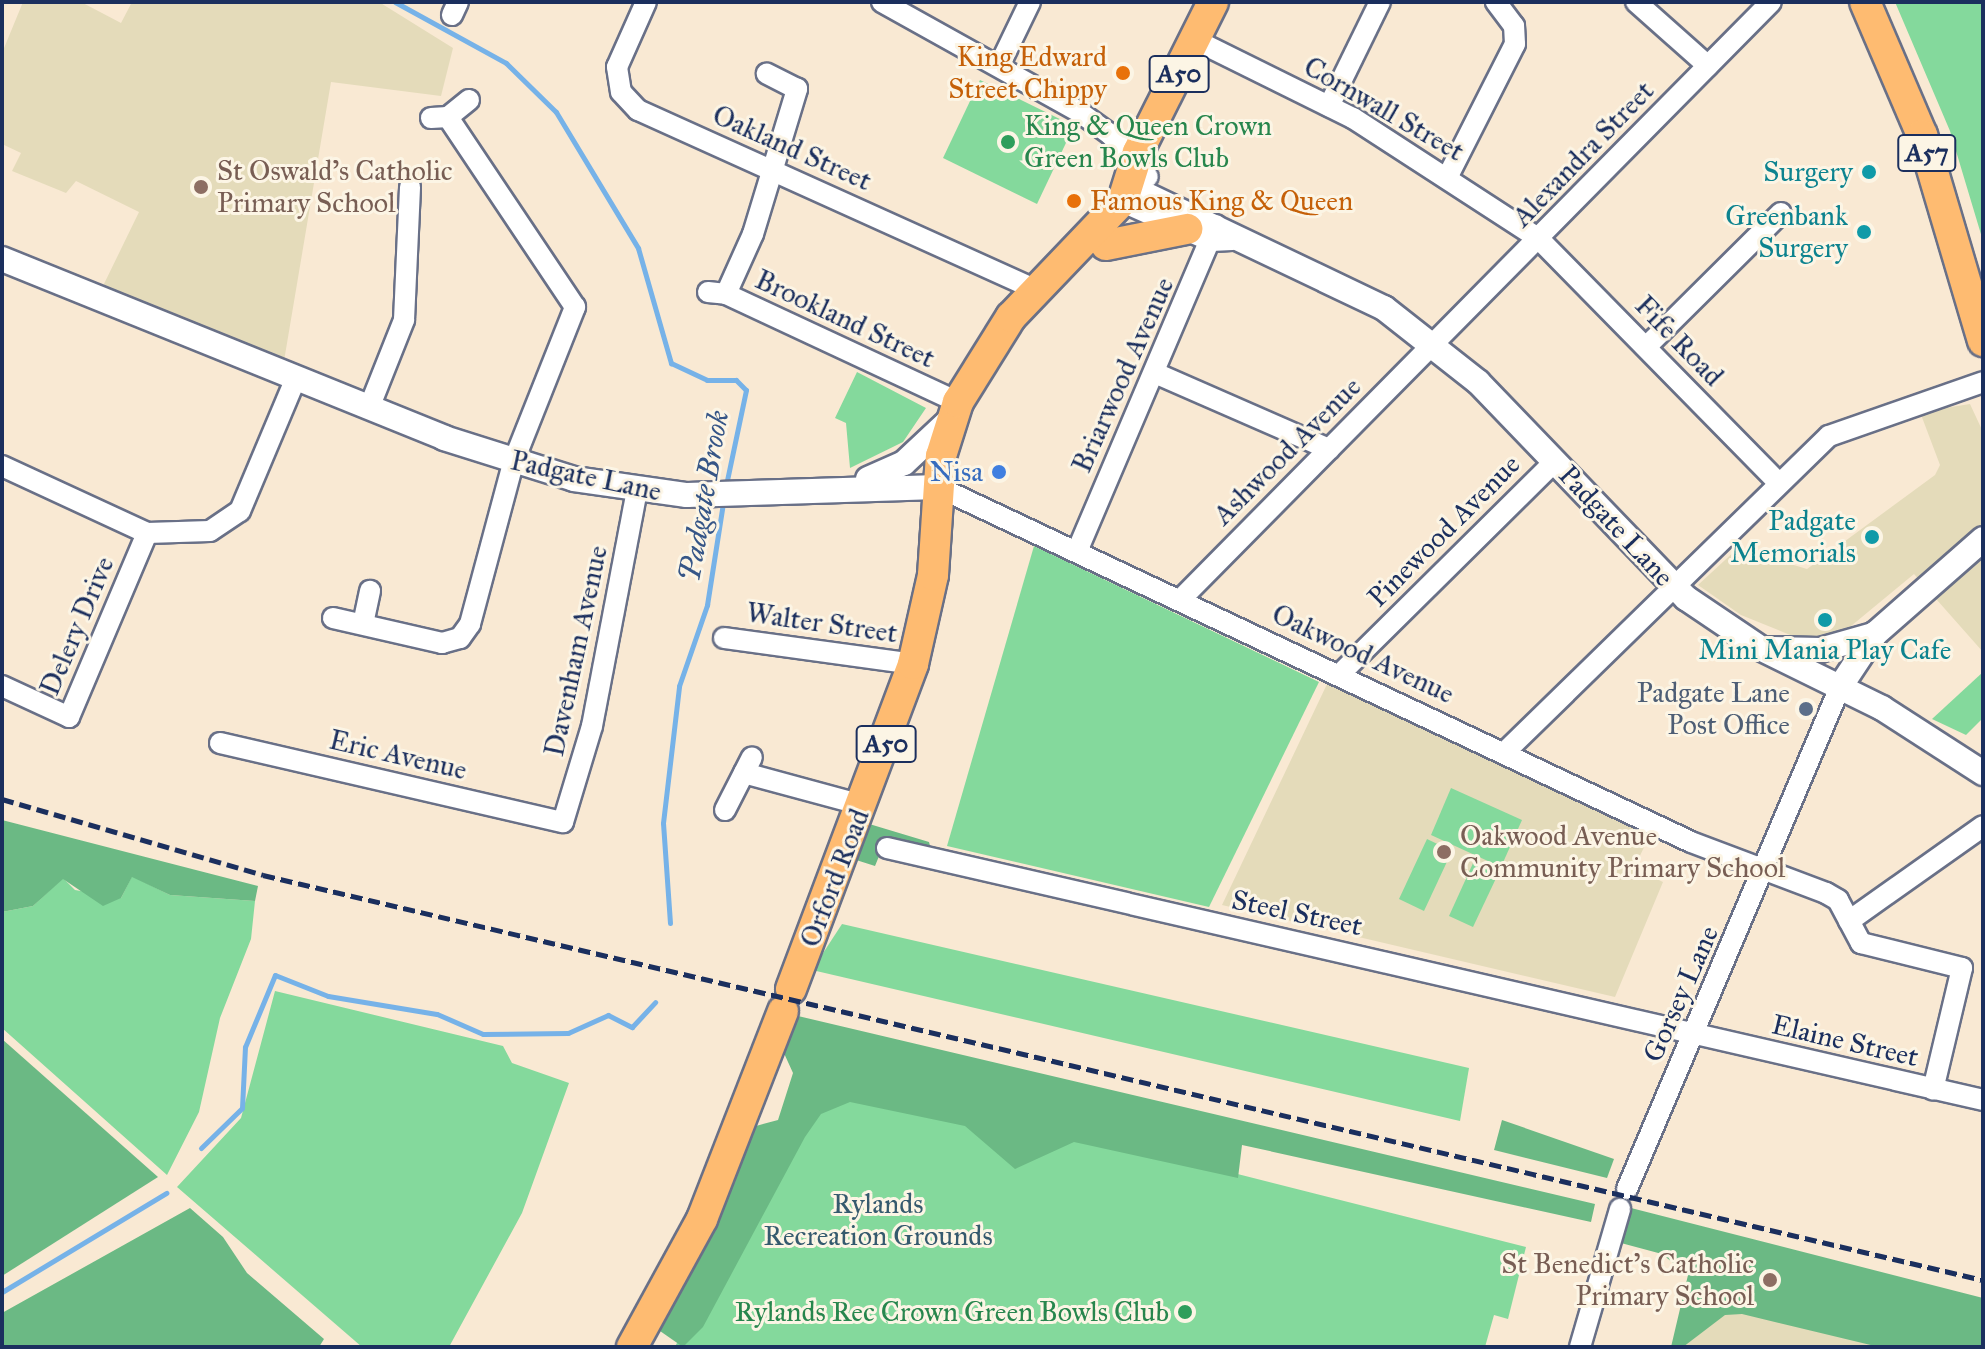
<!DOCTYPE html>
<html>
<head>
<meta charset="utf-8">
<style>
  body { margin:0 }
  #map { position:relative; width:1985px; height:1349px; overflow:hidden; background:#f9e9d3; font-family:"IM FELL Great Primer",serif }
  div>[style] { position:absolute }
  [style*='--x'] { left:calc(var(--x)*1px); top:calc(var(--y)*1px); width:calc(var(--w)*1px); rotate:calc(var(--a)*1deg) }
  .built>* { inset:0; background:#e4dbba }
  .green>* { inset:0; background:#84d99c }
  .forest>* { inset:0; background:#6bb984 }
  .stream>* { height:5px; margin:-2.5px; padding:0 2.5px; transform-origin:2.5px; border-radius:2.5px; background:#76b2e8 }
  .roads { filter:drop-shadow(2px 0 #697087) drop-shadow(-2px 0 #697087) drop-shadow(0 2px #697087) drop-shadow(0 -2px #697087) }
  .minor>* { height:20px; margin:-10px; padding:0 10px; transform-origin:10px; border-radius:10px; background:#fff }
  .tertiary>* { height:24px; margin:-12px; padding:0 12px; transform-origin:12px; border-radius:12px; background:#fff }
  .primary>* { height:30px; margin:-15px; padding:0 15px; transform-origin:15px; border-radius:15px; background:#febb71 }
  .rail>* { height:5px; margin-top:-2.5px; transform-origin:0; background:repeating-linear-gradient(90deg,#1b2f5e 0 12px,transparent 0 18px) }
  .dots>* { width:22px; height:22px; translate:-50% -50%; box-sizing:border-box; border:4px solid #fcf5e5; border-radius:50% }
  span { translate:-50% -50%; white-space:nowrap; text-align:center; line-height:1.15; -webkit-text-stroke:6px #fcf5e5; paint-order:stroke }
  .shield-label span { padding:2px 6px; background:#fcf5e5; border:2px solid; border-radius:6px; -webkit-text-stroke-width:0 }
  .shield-label { font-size:26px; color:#1b2f5e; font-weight:700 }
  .food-label { font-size:28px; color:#c56008 }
  .right { translate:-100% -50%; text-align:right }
  .left { translate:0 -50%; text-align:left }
  .street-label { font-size:28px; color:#1b2f5e }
  .leisure-label { font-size:28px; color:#27864d }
  .education-label { font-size:28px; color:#785e54 }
  .culture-label { font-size:28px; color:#0d838f }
  .shop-label { font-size:28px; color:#366cbe }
  .service-label { font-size:28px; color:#4e5e75 }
  .park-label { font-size:28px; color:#355a6e }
  .water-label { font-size:30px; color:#365687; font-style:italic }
  .frame { position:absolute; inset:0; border:4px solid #1b2f5e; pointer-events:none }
</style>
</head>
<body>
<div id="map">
  <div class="built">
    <i style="clip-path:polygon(23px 2px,81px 2px,121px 23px,132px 2px,379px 2px,453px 48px,441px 96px,331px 82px,284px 361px,103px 286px,139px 212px,76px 181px,66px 193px,12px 171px,21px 153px,2px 144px,2px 53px)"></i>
    <i style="clip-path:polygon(1970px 404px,1983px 432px,1983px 652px,1914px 574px,1845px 631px,1800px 639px,1741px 615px,1698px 585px,1738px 548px,1807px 569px,1935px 475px,1940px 465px,1920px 412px)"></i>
    <i style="clip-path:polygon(1328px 682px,1650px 835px,1634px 868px,1663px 882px,1615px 997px,1222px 905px)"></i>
    <i style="clip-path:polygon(1706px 1244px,1983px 1347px,1675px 1347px)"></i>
  </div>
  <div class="green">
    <i style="clip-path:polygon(1895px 2px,1983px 2px,1983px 241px,1950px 131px)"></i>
    <i style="clip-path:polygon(980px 80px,1074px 126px,1037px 204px,943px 158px)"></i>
    <i style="clip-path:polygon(857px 372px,926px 408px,903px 442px,850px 468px,846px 423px,835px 418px)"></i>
    <i style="clip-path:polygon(1034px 546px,1319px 682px,1209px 907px,947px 846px)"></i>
    <i style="clip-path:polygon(1983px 672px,1983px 718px,1966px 735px,1932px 719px)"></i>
    <i style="clip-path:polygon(1451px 788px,1522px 820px,1501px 867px,1431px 835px)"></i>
    <i style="clip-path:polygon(1427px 839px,1452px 851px,1424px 911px,1399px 899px)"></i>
    <i style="clip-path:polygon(1474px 861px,1499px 872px,1473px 927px,1449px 916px)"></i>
    <i style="clip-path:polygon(132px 876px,170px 895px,255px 901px,251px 939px,220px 1018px,199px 1112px,167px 1175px,2px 1028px,2px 912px,33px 906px,63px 878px,75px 890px,121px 898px)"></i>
    <i style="clip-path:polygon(842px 924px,1469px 1068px,1460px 1121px,812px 970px)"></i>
    <i style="clip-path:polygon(275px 991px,503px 1046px,512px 1063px,569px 1083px,522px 1213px,449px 1347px,362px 1347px,177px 1187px,241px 1118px)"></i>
    <i style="clip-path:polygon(861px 1088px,997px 1113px,1526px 1247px,1508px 1319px,1494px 1315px,1485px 1347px,675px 1347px,792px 1106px)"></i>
  </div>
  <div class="forest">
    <i style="clip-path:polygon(2px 820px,258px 886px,255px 901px,170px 895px,132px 877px,121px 898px,103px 906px,63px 879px,33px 906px,2px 912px)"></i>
    <i style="clip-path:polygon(866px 823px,929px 842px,932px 853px,884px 844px,875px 866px,853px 859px)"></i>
    <i style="clip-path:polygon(798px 1016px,1595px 1204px,1591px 1222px,1242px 1145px,1238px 1178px,1074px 1142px,1015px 1169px,965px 1126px,850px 1102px,821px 1114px,805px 1137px,703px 1327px,683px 1347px,660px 1331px,756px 1126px,778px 1120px,793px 1073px,783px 1051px)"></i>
    <i style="clip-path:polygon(2px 1039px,158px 1177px,2px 1276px)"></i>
    <i style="clip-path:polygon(1502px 1120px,1614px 1159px,1607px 1178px,1494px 1150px)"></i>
    <i style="clip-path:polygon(190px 1208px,223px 1237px,247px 1273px,324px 1339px,319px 1347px,2px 1347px,2px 1313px)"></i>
    <i style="clip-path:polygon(1631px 1208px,1983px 1298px,1983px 1347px,1879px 1347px,1742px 1314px,1725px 1315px,1683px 1347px,1671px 1347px,1688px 1275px,1662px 1254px,1621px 1243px)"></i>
  </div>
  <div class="stream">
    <i style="--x:395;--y:2;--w:127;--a:28.8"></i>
    <i style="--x:506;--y:63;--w:70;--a:44.4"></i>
    <i style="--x:556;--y:112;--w:159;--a:58.9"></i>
    <i style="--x:638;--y:248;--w:120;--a:74"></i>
    <i style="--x:671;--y:363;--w:40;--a:25"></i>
    <i style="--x:707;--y:380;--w:29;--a:0"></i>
    <i style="--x:736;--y:380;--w:14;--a:45"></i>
    <i style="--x:746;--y:390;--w:97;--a:101.9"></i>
    <i style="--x:670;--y:923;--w:100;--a:-94"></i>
    <i style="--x:663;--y:823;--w:138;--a:-83.3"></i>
    <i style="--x:679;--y:686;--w:86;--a:-70.9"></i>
    <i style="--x:707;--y:605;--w:103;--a:-81.1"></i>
    <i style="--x:201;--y:1148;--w:57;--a:-44.3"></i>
    <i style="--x:242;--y:1108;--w:61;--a:-87.2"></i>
    <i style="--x:245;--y:1047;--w:78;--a:-67.4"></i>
    <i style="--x:275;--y:975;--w:57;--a:21.6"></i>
    <i style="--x:328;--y:996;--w:110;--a:9.4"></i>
    <i style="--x:437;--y:1014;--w:50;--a:23.5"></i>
    <i style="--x:483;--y:1034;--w:85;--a:-0.7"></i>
    <i style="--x:568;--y:1033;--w:44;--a:-24.2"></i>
    <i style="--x:608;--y:1015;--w:27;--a:27"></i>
    <i style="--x:632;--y:1027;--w:34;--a:-47"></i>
    <i style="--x:2;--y:1292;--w:192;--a:-31.1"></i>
  </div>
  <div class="roads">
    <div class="minor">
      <i style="--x:646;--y:2;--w:71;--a:114"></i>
      <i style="--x:617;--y:67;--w:25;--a:81"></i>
      <i style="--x:621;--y:92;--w:25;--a:47"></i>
      <i style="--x:638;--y:110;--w:435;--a:24.3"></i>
      <i style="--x:882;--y:2;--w:224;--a:29.1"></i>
      <i style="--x:1078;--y:111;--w:39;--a:36"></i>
      <i style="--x:1110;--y:134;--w:57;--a:48.5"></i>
      <i style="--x:1636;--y:2;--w:96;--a:41.6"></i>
      <i style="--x:452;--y:15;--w:14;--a:-65"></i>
      <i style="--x:1195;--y:40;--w:176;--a:26.3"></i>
      <i style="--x:1353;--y:118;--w:222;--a:33"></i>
      <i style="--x:1539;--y:239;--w:342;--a:45.5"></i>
      <i style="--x:1001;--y:62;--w:67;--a:-64.2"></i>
      <i style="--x:1329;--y:106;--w:116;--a:-63.9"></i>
      <i style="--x:431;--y:118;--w:17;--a:-3"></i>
      <i style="--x:448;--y:117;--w:27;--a:-39"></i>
      <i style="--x:1448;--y:176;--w:148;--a:-63.1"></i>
      <i style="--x:1515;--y:44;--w:18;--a:-93"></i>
      <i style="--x:1514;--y:26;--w:30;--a:-127"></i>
      <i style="--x:708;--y:292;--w:18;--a:6"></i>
      <i style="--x:726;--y:294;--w:256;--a:25"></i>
      <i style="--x:726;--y:294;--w:66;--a:-65.8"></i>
      <i style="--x:753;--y:234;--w:152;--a:-73.1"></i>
      <i style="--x:797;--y:89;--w:34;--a:-153"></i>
      <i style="--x:1646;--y:347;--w:190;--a:-44.8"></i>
      <i style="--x:1155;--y:373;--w:190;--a:23.6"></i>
      <i style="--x:369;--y:408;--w:95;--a:-68.3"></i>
      <i style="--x:404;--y:320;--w:133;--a:-87.4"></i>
      <i style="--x:2;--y:466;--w:160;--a:24.8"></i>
      <i style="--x:147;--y:533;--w:63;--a:-1.8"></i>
      <i style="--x:210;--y:531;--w:36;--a:-34"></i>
      <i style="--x:240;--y:511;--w:144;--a:-67.2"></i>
      <i style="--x:938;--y:487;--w:832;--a:25.24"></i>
      <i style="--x:1691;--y:842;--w:144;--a:20.7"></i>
      <i style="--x:1826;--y:893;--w:14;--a:30"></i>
      <i style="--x:1838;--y:900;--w:49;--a:61.9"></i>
      <i style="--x:1861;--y:943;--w:104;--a:13.9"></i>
      <i style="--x:1962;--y:968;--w:125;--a:103.4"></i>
      <i style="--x:1078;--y:549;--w:352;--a:-66.9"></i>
      <i style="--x:1181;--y:599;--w:839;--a:-45.34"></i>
      <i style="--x:333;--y:618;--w:112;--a:12.9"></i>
      <i style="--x:442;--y:643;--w:19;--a:-16"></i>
      <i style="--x:460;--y:638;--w:17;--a:-54"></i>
      <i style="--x:470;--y:624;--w:167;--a:-75"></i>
      <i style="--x:513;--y:463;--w:168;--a:-68.3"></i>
      <i style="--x:575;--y:307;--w:229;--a:-123.8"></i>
      <i style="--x:363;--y:624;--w:34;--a:-78"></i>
      <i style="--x:724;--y:638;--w:191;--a:7.8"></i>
      <i style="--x:1339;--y:675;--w:304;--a:-44.7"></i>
      <i style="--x:2;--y:686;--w:74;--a:24.8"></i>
      <i style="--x:69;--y:717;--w:200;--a:-67"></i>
      <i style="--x:220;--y:743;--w:352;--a:13"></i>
      <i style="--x:563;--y:822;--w:100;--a:-73.2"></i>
      <i style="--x:592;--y:726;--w:239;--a:-79.2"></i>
      <i style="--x:1504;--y:753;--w:454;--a:-44.3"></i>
      <i style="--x:1829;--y:436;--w:163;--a:-19.3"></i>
      <i style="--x:744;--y:773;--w:123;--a:15.1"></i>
      <i style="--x:725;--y:810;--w:59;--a:-63"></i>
      <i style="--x:887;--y:848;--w:1125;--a:12.95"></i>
      <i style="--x:1849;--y:921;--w:164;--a:-35.3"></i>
      <i style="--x:1627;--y:1189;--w:545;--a:-67.01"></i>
      <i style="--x:1580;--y:1347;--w:144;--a:-73.8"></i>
    </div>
    <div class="tertiary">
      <i style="--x:1128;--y:186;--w:284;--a:25.5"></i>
      <i style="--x:1384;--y:308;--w:120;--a:38.2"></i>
      <i style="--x:1478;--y:382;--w:300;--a:46.1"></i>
      <i style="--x:1686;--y:598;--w:89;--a:34"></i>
      <i style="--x:1760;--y:648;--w:136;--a:26.2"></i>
      <i style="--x:1882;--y:708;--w:120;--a:32.8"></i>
      <i style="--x:1123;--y:200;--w:96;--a:23.9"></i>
      <i style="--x:1211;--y:239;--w:21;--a:-3"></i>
      <i style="--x:2;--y:259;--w:477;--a:22"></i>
      <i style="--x:444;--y:438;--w:136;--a:17.5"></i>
      <i style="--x:574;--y:479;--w:114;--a:8.1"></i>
      <i style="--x:687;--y:495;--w:251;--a:-1.8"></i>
      <i style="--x:868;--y:479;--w:39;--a:-24"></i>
      <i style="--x:904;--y:463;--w:64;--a:-43.1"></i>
      <i style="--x:1772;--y:649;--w:48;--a:1.2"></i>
      <i style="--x:1820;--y:650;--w:55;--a:-15.8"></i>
      <i style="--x:1840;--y:687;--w:64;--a:-56.6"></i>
      <i style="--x:1875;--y:634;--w:144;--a:-41.3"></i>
    </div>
    <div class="primary">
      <i style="--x:1865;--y:2;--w:145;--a:66.8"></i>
      <i style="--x:1922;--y:135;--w:215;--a:73.5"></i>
      <i style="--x:1106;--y:245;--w:83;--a:-11.2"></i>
      <i style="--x:791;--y:989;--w:347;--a:-69.4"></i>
      <i style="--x:913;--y:664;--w:91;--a:-77.3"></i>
      <i style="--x:933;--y:575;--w:119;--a:-86.2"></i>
      <i style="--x:941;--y:456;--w:57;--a:-72.5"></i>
      <i style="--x:958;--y:402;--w:100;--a:-58.1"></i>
      <i style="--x:1011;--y:317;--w:162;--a:-46.3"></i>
      <i style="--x:1123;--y:200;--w:50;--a:-72.6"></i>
      <i style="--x:1138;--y:152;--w:168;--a:-63.4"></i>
      <i style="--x:632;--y:1347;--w:146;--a:-61.3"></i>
      <i style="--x:702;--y:1219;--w:223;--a:-68.7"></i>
    </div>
  </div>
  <div class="rail">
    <i style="--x:2;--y:799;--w:272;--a:16.2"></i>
    <i style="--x:263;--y:875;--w:1767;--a:13.25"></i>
  </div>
  <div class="dots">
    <i style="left:1123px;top:73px;background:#e8710a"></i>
    <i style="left:1008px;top:142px;background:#2e9e5b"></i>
    <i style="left:1869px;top:172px;background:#0f9aa8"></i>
    <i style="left:201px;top:187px;background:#8d6e63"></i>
    <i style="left:1074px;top:201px;background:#e8710a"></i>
    <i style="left:1864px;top:232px;background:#0f9aa8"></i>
    <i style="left:999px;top:472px;background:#3f7fe0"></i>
    <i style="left:1872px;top:537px;background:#0f9aa8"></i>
    <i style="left:1825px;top:620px;background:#0f9aa8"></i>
    <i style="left:1806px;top:709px;background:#5c6f8a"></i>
    <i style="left:1444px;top:852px;background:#8d6e63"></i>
    <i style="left:1770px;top:1280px;background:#8d6e63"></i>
    <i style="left:1185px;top:1312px;background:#2e9e5b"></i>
  </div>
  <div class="shield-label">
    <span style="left:1179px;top:74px">A50</span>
    <span style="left:1927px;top:153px">A57</span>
    <span style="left:886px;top:744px">A50</span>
  </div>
  <div class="food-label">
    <span class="right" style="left:1107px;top:73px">King Edward<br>Street Chippy</span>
    <span class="left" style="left:1090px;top:201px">Famous King &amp; Queen</span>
  </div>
  <div class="street-label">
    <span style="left:1384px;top:109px;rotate:30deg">Cornwall Street</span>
    <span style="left:792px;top:148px;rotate:24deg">Oakland Street</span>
    <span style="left:1583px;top:154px;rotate:-46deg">Alexandra Street</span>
    <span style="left:845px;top:319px;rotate:25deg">Brookland Street</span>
    <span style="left:1679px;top:341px;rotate:46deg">Fife Road</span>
    <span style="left:1123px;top:375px;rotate:-66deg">Briarwood Avenue</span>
    <span style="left:1287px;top:451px;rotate:-45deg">Ashwood Avenue</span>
    <span style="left:586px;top:476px;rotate:12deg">Padgate Lane</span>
    <span style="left:1616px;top:526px;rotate:47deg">Padgate Lane</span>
    <span style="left:1444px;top:531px;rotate:-45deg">Pinewood Avenue</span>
    <span style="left:822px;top:623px;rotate:8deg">Walter Street</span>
    <span style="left:77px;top:626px;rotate:-67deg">Delery Drive</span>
    <span style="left:576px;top:651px;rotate:-78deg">Davenham Avenue</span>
    <span style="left:1363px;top:654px;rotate:25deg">Oakwood Avenue</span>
    <span style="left:398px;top:755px;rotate:13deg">Eric Avenue</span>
    <span style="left:835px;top:878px;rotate:-69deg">Orford Road</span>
    <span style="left:1297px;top:913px;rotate:12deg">Steel Street</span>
    <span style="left:1681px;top:994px;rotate:-66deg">Gorsey Lane</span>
    <span style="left:1845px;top:1041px;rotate:13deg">Elaine Street</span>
  </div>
  <div class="leisure-label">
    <span class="left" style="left:1024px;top:142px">King &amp; Queen Crown<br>Green Bowls Club</span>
    <span class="right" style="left:1169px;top:1312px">Rylands Rec Crown Green Bowls Club</span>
  </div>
  <div class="education-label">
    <span class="left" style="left:217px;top:187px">St Oswald's Catholic<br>Primary School</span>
    <span class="left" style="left:1460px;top:852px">Oakwood Avenue<br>Community Primary School</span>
    <span class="right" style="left:1754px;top:1280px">St Benedict's Catholic<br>Primary School</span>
  </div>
  <div class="culture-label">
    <span class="right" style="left:1853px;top:172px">Surgery</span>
    <span class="right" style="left:1848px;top:232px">Greenbank<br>Surgery</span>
    <span class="right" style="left:1856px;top:537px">Padgate<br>Memorials</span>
    <span style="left:1825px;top:650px">Mini Mania Play Cafe</span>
  </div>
  <div class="shop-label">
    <span class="right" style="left:983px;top:472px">Nisa</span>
  </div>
  <div class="service-label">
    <span class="right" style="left:1790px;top:709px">Padgate Lane<br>Post Office</span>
  </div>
  <div class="park-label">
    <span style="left:878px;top:1220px">Rylands<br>Recreation Grounds</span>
  </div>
  <div class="water-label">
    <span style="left:704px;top:496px;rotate:-80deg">Padgate Brook</span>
  </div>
  <div class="frame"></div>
</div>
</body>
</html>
